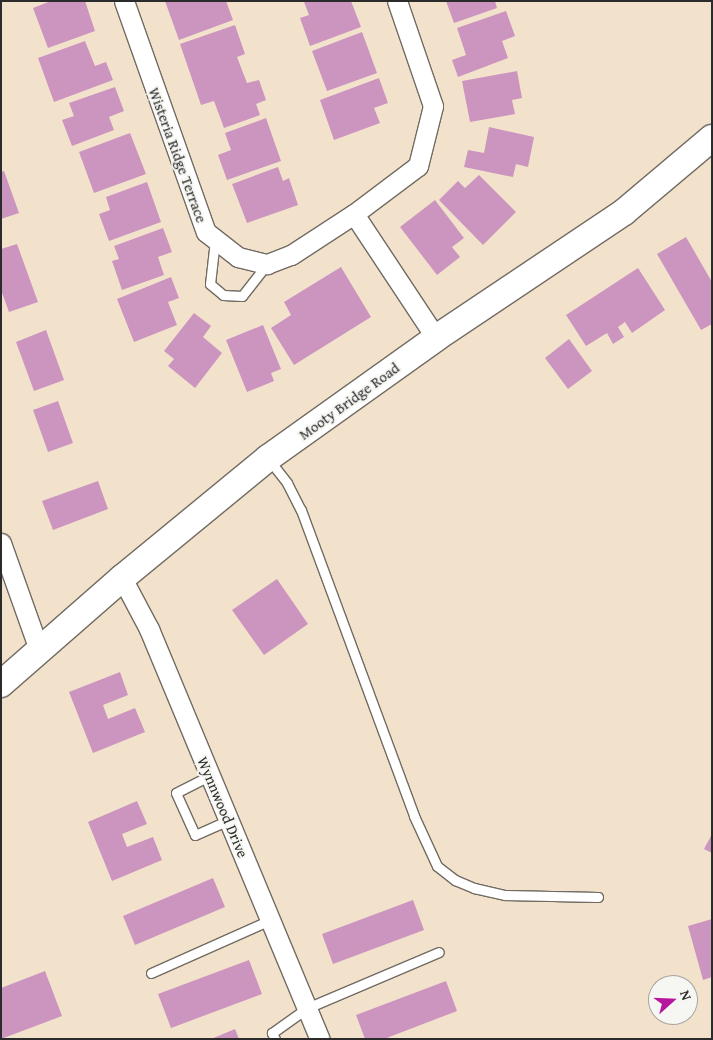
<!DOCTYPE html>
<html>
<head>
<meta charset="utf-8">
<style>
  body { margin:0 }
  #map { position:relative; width:713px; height:1040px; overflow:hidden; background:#f3e2cb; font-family:"Gentium Book Plus",serif }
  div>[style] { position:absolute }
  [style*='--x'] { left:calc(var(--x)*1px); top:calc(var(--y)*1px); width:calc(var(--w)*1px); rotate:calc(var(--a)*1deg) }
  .building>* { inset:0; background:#cb95c0 }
  .roads { filter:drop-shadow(1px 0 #716b63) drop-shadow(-1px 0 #716b63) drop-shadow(0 1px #716b63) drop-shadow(0 -1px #716b63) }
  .service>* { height:9px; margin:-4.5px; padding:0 4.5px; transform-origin:4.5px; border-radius:4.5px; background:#fff }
  .minor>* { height:19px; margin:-9.5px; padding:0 9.5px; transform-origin:9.5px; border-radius:9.5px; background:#fff }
  .secondary>* { height:26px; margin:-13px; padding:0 13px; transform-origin:13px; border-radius:13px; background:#fff }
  span { translate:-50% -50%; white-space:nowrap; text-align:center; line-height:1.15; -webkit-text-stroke:4px #f6f6f2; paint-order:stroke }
  .street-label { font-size:15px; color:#2b2b2b }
  .frame { position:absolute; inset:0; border:2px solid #2b2b2b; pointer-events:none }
  .north { position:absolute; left:648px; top:975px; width:50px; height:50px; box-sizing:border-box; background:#f6f6f2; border:1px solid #a5a5a2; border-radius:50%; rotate:70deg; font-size:14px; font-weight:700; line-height:20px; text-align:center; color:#2b2b2b }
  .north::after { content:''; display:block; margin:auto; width:18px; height:22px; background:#b5179e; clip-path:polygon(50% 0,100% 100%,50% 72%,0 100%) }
</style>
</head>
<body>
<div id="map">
  <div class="building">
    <i style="clip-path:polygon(51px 1px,85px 1px,95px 31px,48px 48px,33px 8px)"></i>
    <i style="clip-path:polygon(165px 1px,226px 1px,233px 20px,179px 40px)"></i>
    <i style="clip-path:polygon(351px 1px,361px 27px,310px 46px,300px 18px,309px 15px,304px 2px)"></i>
    <i style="clip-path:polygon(446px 1px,495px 1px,497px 8px,454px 23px)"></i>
    <i style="clip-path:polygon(506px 11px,515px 36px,502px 41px,508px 58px,458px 77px,452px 60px,466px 55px,457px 28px)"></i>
    <i style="clip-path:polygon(235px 25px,245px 54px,237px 57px,247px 83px,259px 80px,266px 100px,256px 104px,260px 115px,224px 128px,214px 101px,201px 105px,180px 44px)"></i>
    <i style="clip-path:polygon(362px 32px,377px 73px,327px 91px,312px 51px)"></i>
    <i style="clip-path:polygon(85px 41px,95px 66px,106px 62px,113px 80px,54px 102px,38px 58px)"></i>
    <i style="clip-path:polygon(517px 71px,522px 98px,512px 100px,515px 114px,470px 122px,462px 81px)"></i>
    <i style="clip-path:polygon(379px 78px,388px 103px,374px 108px,380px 123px,334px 140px,320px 100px)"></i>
    <i style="clip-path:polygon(115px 87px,124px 111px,109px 117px,114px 130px,72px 146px,62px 120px,74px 116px,69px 103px)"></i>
    <i style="clip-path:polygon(266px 118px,281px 161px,227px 180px,218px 155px,231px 150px,225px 133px)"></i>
    <i style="clip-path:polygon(489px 127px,534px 137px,528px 167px,516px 164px,513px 177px,464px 167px,468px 150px,484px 153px)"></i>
    <i style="clip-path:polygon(130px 133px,146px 174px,94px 193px,79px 152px)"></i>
    <i style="clip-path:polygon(278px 167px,283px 181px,289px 178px,298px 205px,247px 223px,232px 184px)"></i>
    <i style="clip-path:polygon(4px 171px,19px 213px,1px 219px,1px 172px)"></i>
    <i style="clip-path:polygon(479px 175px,516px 212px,483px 245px,439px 200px,458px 181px,465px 188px)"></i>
    <i style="clip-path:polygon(147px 182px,161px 222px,109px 241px,99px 214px,110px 210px,106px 197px)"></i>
    <i style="clip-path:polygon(435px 200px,464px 238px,452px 247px,460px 257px,437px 275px,400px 227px)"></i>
    <i style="clip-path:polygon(163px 228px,172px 252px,158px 257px,164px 275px,122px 290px,112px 261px,119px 259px,114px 246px)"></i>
    <i style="clip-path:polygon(686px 237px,712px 282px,712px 324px,701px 330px,657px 254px)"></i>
    <i style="clip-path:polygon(17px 244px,38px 302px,9px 312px,1px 290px,1px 249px)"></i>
    <i style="clip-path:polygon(341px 267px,371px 317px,294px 365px,271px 328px,291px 315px,284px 302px)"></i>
    <i style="clip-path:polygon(638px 268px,665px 310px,632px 333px,625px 322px,618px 327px,624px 337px,613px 344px,607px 333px,586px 346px,566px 315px)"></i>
    <i style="clip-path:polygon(171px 277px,179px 298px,168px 302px,177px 325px,134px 342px,117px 299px)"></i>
    <i style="clip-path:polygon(194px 313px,211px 326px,203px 337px,222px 353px,195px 388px,168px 366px,174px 359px,164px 351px)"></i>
    <i style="clip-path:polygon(263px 325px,281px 369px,271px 373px,274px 381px,247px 392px,226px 340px)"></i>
    <i style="clip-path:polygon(46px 330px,64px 380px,34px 391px,16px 342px)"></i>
    <i style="clip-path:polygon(569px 339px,592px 371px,568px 389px,545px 358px)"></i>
    <i style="clip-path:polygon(58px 401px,73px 443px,48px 452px,33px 410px)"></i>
    <i style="clip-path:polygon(98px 481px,108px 509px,53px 530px,42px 501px)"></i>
    <i style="clip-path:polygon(277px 579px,308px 624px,264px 655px,232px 610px)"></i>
    <i style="clip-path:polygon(120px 672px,128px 695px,103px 705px,108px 719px,135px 708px,145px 732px,93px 753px,69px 692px)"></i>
    <i style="clip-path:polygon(137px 801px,147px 824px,122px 834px,127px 847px,153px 837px,162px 860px,112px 881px,88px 822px)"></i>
    <i style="clip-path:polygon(712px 834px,712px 853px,704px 849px)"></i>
    <i style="clip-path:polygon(213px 878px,225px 907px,135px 945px,123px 916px)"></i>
    <i style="clip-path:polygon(413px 900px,424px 930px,333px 964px,322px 934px)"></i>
    <i style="clip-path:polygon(712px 919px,712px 977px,703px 980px,688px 926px)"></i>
    <i style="clip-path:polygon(249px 960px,262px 994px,171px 1028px,158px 994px)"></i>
    <i style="clip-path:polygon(45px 971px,62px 1016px,1px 1039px,1px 988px)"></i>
    <i style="clip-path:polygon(446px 981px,457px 1011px,384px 1039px,365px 1039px,356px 1015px)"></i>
    <i style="clip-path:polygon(235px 1029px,239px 1039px,211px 1039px)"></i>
  </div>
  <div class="roads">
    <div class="service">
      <i style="--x:215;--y:240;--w:44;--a:96.5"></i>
      <i style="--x:210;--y:284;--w:17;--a:40"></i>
      <i style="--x:223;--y:295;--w:19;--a:3"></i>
      <i style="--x:242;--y:296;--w:41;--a:-52"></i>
      <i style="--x:270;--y:461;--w:28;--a:52"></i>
      <i style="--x:287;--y:483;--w:30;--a:63"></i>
      <i style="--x:301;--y:510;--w:326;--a:69.7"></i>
      <i style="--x:414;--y:816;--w:55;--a:65.3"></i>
      <i style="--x:437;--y:866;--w:23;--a:38"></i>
      <i style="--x:455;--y:880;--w:21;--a:23"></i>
      <i style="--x:474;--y:888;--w:32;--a:13"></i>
      <i style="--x:505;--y:895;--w:93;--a:1.2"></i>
      <i style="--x:209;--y:776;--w:37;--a:153"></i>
      <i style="--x:176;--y:793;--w:46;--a:65.7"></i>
      <i style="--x:195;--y:835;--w:36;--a:-24"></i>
      <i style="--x:151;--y:973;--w:130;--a:-24"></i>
      <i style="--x:275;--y:1039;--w:7;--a:-117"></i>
      <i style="--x:272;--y:1033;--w:43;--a:-35.5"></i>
      <i style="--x:307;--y:1008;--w:143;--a:-23"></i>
    </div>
    <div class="minor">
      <i style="--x:124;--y:1;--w:245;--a:70.5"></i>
      <i style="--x:206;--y:232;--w:41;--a:38"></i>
      <i style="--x:238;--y:257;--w:30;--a:14"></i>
      <i style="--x:267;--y:264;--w:26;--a:-21"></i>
      <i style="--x:291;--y:255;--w:75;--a:-33.1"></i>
      <i style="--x:354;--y:214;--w:80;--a:-36.9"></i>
      <i style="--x:418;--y:166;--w:62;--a:-76"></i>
      <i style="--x:433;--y:106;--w:111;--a:-108.9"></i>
      <i style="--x:354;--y:214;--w:149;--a:56.5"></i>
      <i style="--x:1;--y:543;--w:114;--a:70.4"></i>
      <i style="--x:122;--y:578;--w:58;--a:62.1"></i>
      <i style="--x:149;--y:629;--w:444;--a:67.4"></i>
    </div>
    <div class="secondary">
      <i style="--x:1;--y:684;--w:161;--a:-41.2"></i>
      <i style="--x:122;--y:578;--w:189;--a:-39.4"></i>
      <i style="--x:268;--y:458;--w:206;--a:-35.5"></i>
      <i style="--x:436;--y:338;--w:226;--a:-33.8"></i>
      <i style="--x:624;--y:212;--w:115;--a:-40.1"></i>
    </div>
  </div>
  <div class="street-label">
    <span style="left:178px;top:155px;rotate:70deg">Wisteria Ridge Terrace</span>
    <span style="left:349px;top:401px;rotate:-36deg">Mooty Bridge Road</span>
    <span style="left:223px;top:807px;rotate:67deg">Wynnwood Drive</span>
  </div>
  <div class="frame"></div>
  <div class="north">N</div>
</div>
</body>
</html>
